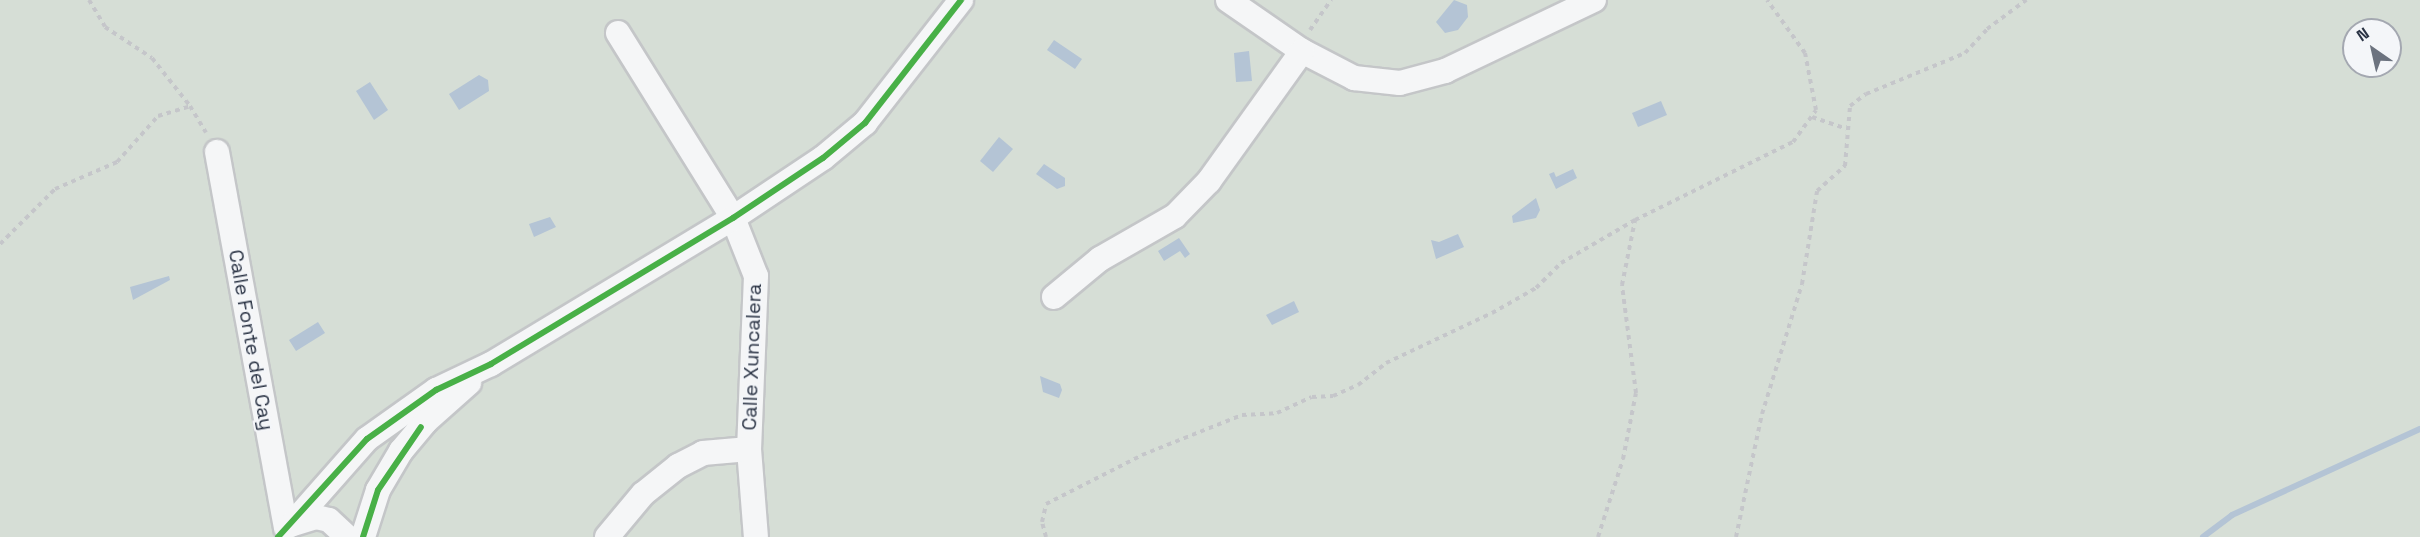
<!DOCTYPE html>
<html>
<head>
<meta charset="utf-8">
<style>
  body { margin:0 }
  #map { position:relative; width:2420px; height:537px; overflow:hidden; background:#e6e8ea; font-family:"Space Grotesk",sans-serif }
  div>[style] { position:absolute }
  [style*='--x'] { left:calc(var(--x)*1px); top:calc(var(--y)*1px); width:calc(var(--w)*1px); rotate:calc(var(--a)*1deg) }
  .green>* { inset:0; background:#d6ded6 }
  .water>* { inset:0; background:#b4c4d5 }
  .stream>* { height:6px; margin:-3px; padding:0 3px; transform-origin:3px; border-radius:3px; background:#b4c4d5 }
  .path>* { height:4px; margin-top:-2px; transform-origin:0; background:repeating-linear-gradient(90deg,#c5c6ca 0 4.5px,transparent 0 9px) }
  .roads { filter:drop-shadow(2px 0 #c4c6c8) drop-shadow(-2px 0 #c4c6c8) drop-shadow(0 2px #c4c6c8) drop-shadow(0 -2px #c4c6c8) }
  .minor>* { height:24px; margin:-12px; padding:0 12px; transform-origin:12px; border-radius:12px; background:#f5f6f7 }
  .bus-1>* { height:6px; margin:-3px; padding:0 3px; transform-origin:3px; border-radius:3px; background:#48b047 }
  span { translate:-50% -50%; white-space:nowrap; text-align:center; line-height:1.15; -webkit-text-stroke:4.5px #f4f6f9; paint-order:stroke }
  .street-label { font-size:20px; color:#2b3445 }
  .north { position:absolute; left:2342px; top:18px; width:60px; height:60px; box-sizing:border-box; background:#f4f6f9; border:2px solid #a4a8b1; border-radius:50%; rotate:326deg; font-size:16px; font-weight:700; line-height:24px; text-align:center; color:#2b3445 }
  .north::after { content:''; display:block; margin:auto; width:21px; height:27px; background:#6c737f; clip-path:polygon(50% 0,100% 100%,50% 72%,0 100%) }
</style>
</head>
<body>
<div id="map">
  <div class="green">
    <i style="clip-path:polygon(evenodd,0 0,2420px 0,2420px 537px,0 537px,0 0,2354px 30px,2390px 30px,2390px 66px,2354px 66px,2354px 30px)"></i>
  </div>
  <div class="water">
    <i style="clip-path:polygon(1454px 0,1467px 5px,1468px 17px,1458px 30px,1445px 33px,1436px 22px)"></i>
    <i style="clip-path:polygon(1054px 40px,1082px 59px,1075px 69px,1047px 50px)"></i>
    <i style="clip-path:polygon(1249px 51px,1252px 81px,1236px 82px,1234px 53px)"></i>
    <i style="clip-path:polygon(479px 75px,488px 80px,489px 91px,459px 110px,449px 94px)"></i>
    <i style="clip-path:polygon(370px 82px,388px 110px,374px 120px,356px 91px)"></i>
    <i style="clip-path:polygon(1661px 101px,1667px 115px,1638px 127px,1632px 113px)"></i>
    <i style="clip-path:polygon(999px 137px,1013px 149px,993px 172px,980px 161px)"></i>
    <i style="clip-path:polygon(1044px 164px,1065px 178px,1065px 186px,1057px 189px,1036px 174px)"></i>
    <i style="clip-path:polygon(1573px 169px,1577px 178px,1556px 189px,1549px 174px,1554px 172px,1556px 177px)"></i>
    <i style="clip-path:polygon(1536px 198px,1540px 210px,1536px 218px,1513px 223px,1512px 216px)"></i>
    <i style="clip-path:polygon(550px 217px,556px 227px,534px 237px,529px 224px)"></i>
    <i style="clip-path:polygon(1458px 234px,1464px 247px,1436px 259px,1431px 240px,1439px 242px)"></i>
    <i style="clip-path:polygon(1179px 238px,1190px 254px,1185px 258px,1180px 251px,1164px 261px,1158px 251px)"></i>
    <i style="clip-path:polygon(169px 276px,170px 280px,133px 300px,130px 287px)"></i>
    <i style="clip-path:polygon(1294px 301px,1299px 312px,1272px 325px,1266px 315px)"></i>
    <i style="clip-path:polygon(318px 322px,325px 333px,296px 351px,289px 340px)"></i>
    <i style="clip-path:polygon(1040px 376px,1060px 384px,1062px 390px,1059px 398px,1043px 392px)"></i>
  </div>
  <div class="stream">
    <i style="--x:2203;--y:537;--w:36;--a:-37"></i>
    <i style="--x:2232;--y:515;--w:207;--a:-24.6"></i>
  </div>
  <div class="path">
    <i style="--x:89;--y:0;--w:31;--a:59"></i>
    <i style="--x:105;--y:27;--w:56;--a:33.4"></i>
    <i style="--x:152;--y:58;--w:61;--a:51.6"></i>
    <i style="--x:190;--y:106;--w:31;--a:59"></i>
    <i style="--x:1310;--y:30;--w:37;--a:-55"></i>
    <i style="--x:1812;--y:117;--w:36;--a:19"></i>
    <i style="--x:0;--y:244;--w:78;--a:-45"></i>
    <i style="--x:55;--y:189;--w:68;--a:-23.5"></i>
    <i style="--x:117;--y:162;--w:62;--a:-48.3"></i>
    <i style="--x:158;--y:116;--w:34;--a:-17"></i>
    <i style="--x:1046;--y:537;--w:16;--a:-105"></i>
    <i style="--x:1042;--y:522;--w:18;--a:-77"></i>
    <i style="--x:1046;--y:504;--w:108;--a:-27"></i>
    <i style="--x:1142;--y:455;--w:108;--a:-21.8"></i>
    <i style="--x:1242;--y:415;--w:35;--a:-3"></i>
    <i style="--x:1277;--y:413;--w:38;--a:-25"></i>
    <i style="--x:1312;--y:397;--w:21;--a:-3"></i>
    <i style="--x:1333;--y:396;--w:27;--a:-24"></i>
    <i style="--x:1358;--y:385;--w:36;--a:-38"></i>
    <i style="--x:1386;--y:363;--w:117;--a:-25.3"></i>
    <i style="--x:1492;--y:313;--w:51;--a:-29.6"></i>
    <i style="--x:1536;--y:288;--w:35;--a:-45"></i>
    <i style="--x:1561;--y:263;--w:86;--a:-30.2"></i>
    <i style="--x:1598;--y:537;--w:82;--a:-72.2"></i>
    <i style="--x:1623;--y:459;--w:67;--a:-78.9"></i>
    <i style="--x:1636;--y:393;--w:109;--a:-97.4"></i>
    <i style="--x:1622;--y:285;--w:66;--a:-78.7"></i>
    <i style="--x:1635;--y:220;--w:176;--a:-26.3"></i>
    <i style="--x:1793;--y:142;--w:39;--a:-54"></i>
    <i style="--x:1816;--y:110;--w:58;--a:-100.9"></i>
    <i style="--x:1805;--y:53;--w:65;--a:-125.6"></i>
    <i style="--x:1736;--y:537;--w:126;--a:-78.1"></i>
    <i style="--x:1762;--y:414;--w:136;--a:-72.9"></i>
    <i style="--x:1802;--y:284;--w:94;--a:-80.8"></i>
    <i style="--x:1817;--y:191;--w:38;--a:-42"></i>
    <i style="--x:1845;--y:166;--w:60;--a:-85.2"></i>
    <i style="--x:1850;--y:106;--w:20;--a:-37"></i>
    <i style="--x:1866;--y:94;--w:107;--a:-22.5"></i>
    <i style="--x:1965;--y:53;--w:33;--a:-47"></i>
    <i style="--x:1987;--y:29;--w:49;--a:-36.6"></i>
  </div>
  <div class="roads">
    <div class="minor">
      <i style="--x:1228;--y:0;--w:90;--a:34.6"></i>
      <i style="--x:1302;--y:51;--w:59;--a:27.4"></i>
      <i style="--x:1354;--y:78;--w:46;--a:6.2"></i>
      <i style="--x:1400;--y:83;--w:47;--a:-14.9"></i>
      <i style="--x:1445;--y:71;--w:165;--a:-25.5"></i>
      <i style="--x:618;--y:33;--w:218;--a:58.1"></i>
      <i style="--x:733;--y:218;--w:62;--a:68.4"></i>
      <i style="--x:756;--y:276;--w:173;--a:92.3"></i>
      <i style="--x:749;--y:449;--w:88;--a:85.5"></i>
      <i style="--x:217;--y:152;--w:382;--a:79.6"></i>
      <i style="--x:1054;--y:297;--w:60;--a:-39.6"></i>
      <i style="--x:1100;--y:259;--w:86;--a:-29.8"></i>
      <i style="--x:1175;--y:216;--w:49;--a:-45.8"></i>
      <i style="--x:1209;--y:181;--w:160;--a:-54.4"></i>
      <i style="--x:292;--y:524;--w:113;--a:-48.6"></i>
      <i style="--x:367;--y:439;--w:85;--a:-35.4"></i>
      <i style="--x:436;--y:390;--w:61;--a:-25.3"></i>
      <i style="--x:491;--y:364;--w:283;--a:-31.1"></i>
      <i style="--x:733;--y:218;--w:108;--a:-33.7"></i>
      <i style="--x:823;--y:158;--w:55;--a:-39.8"></i>
      <i style="--x:865;--y:123;--w:156;--a:-52"></i>
      <i style="--x:290;--y:525;--w:27;--a:-17"></i>
      <i style="--x:316;--y:517;--w:13;--a:13"></i>
      <i style="--x:329;--y:520;--w:25;--a:43"></i>
      <i style="--x:363;--y:537;--w:49;--a:-72.3"></i>
      <i style="--x:378;--y:490;--w:45;--a:-59.5"></i>
      <i style="--x:401;--y:451;--w:38;--a:-50"></i>
      <i style="--x:425;--y:422;--w:59;--a:-41.6"></i>
      <i style="--x:607;--y:537;--w:56;--a:-50.1"></i>
      <i style="--x:643;--y:494;--w:45;--a:-38.7"></i>
      <i style="--x:678;--y:466;--w:28;--a:-27"></i>
      <i style="--x:703;--y:453;--w:46;--a:-5"></i>
    </div>
  </div>
  <div class="bus-1">
    <i style="--x:278;--y:537;--w:132;--a:-47.8"></i>
    <i style="--x:367;--y:439;--w:85;--a:-35.4"></i>
    <i style="--x:436;--y:390;--w:61;--a:-25.3"></i>
    <i style="--x:491;--y:364;--w:283;--a:-31.1"></i>
    <i style="--x:733;--y:218;--w:108;--a:-33.7"></i>
    <i style="--x:823;--y:158;--w:55;--a:-39.8"></i>
    <i style="--x:865;--y:123;--w:156;--a:-52"></i>
    <i style="--x:363;--y:537;--w:49;--a:-72.3"></i>
    <i style="--x:378;--y:490;--w:76;--a:-55.7"></i>
  </div>
  <div class="street-label">
    <span style="left:251px;top:340px;rotate:80deg">Calle Fonte del Cay</span>
    <span style="left:752px;top:357px;rotate:-88deg">Calle Xuncalera</span>
  </div>
  <div class="north">N</div>
</div>
</body>
</html>
